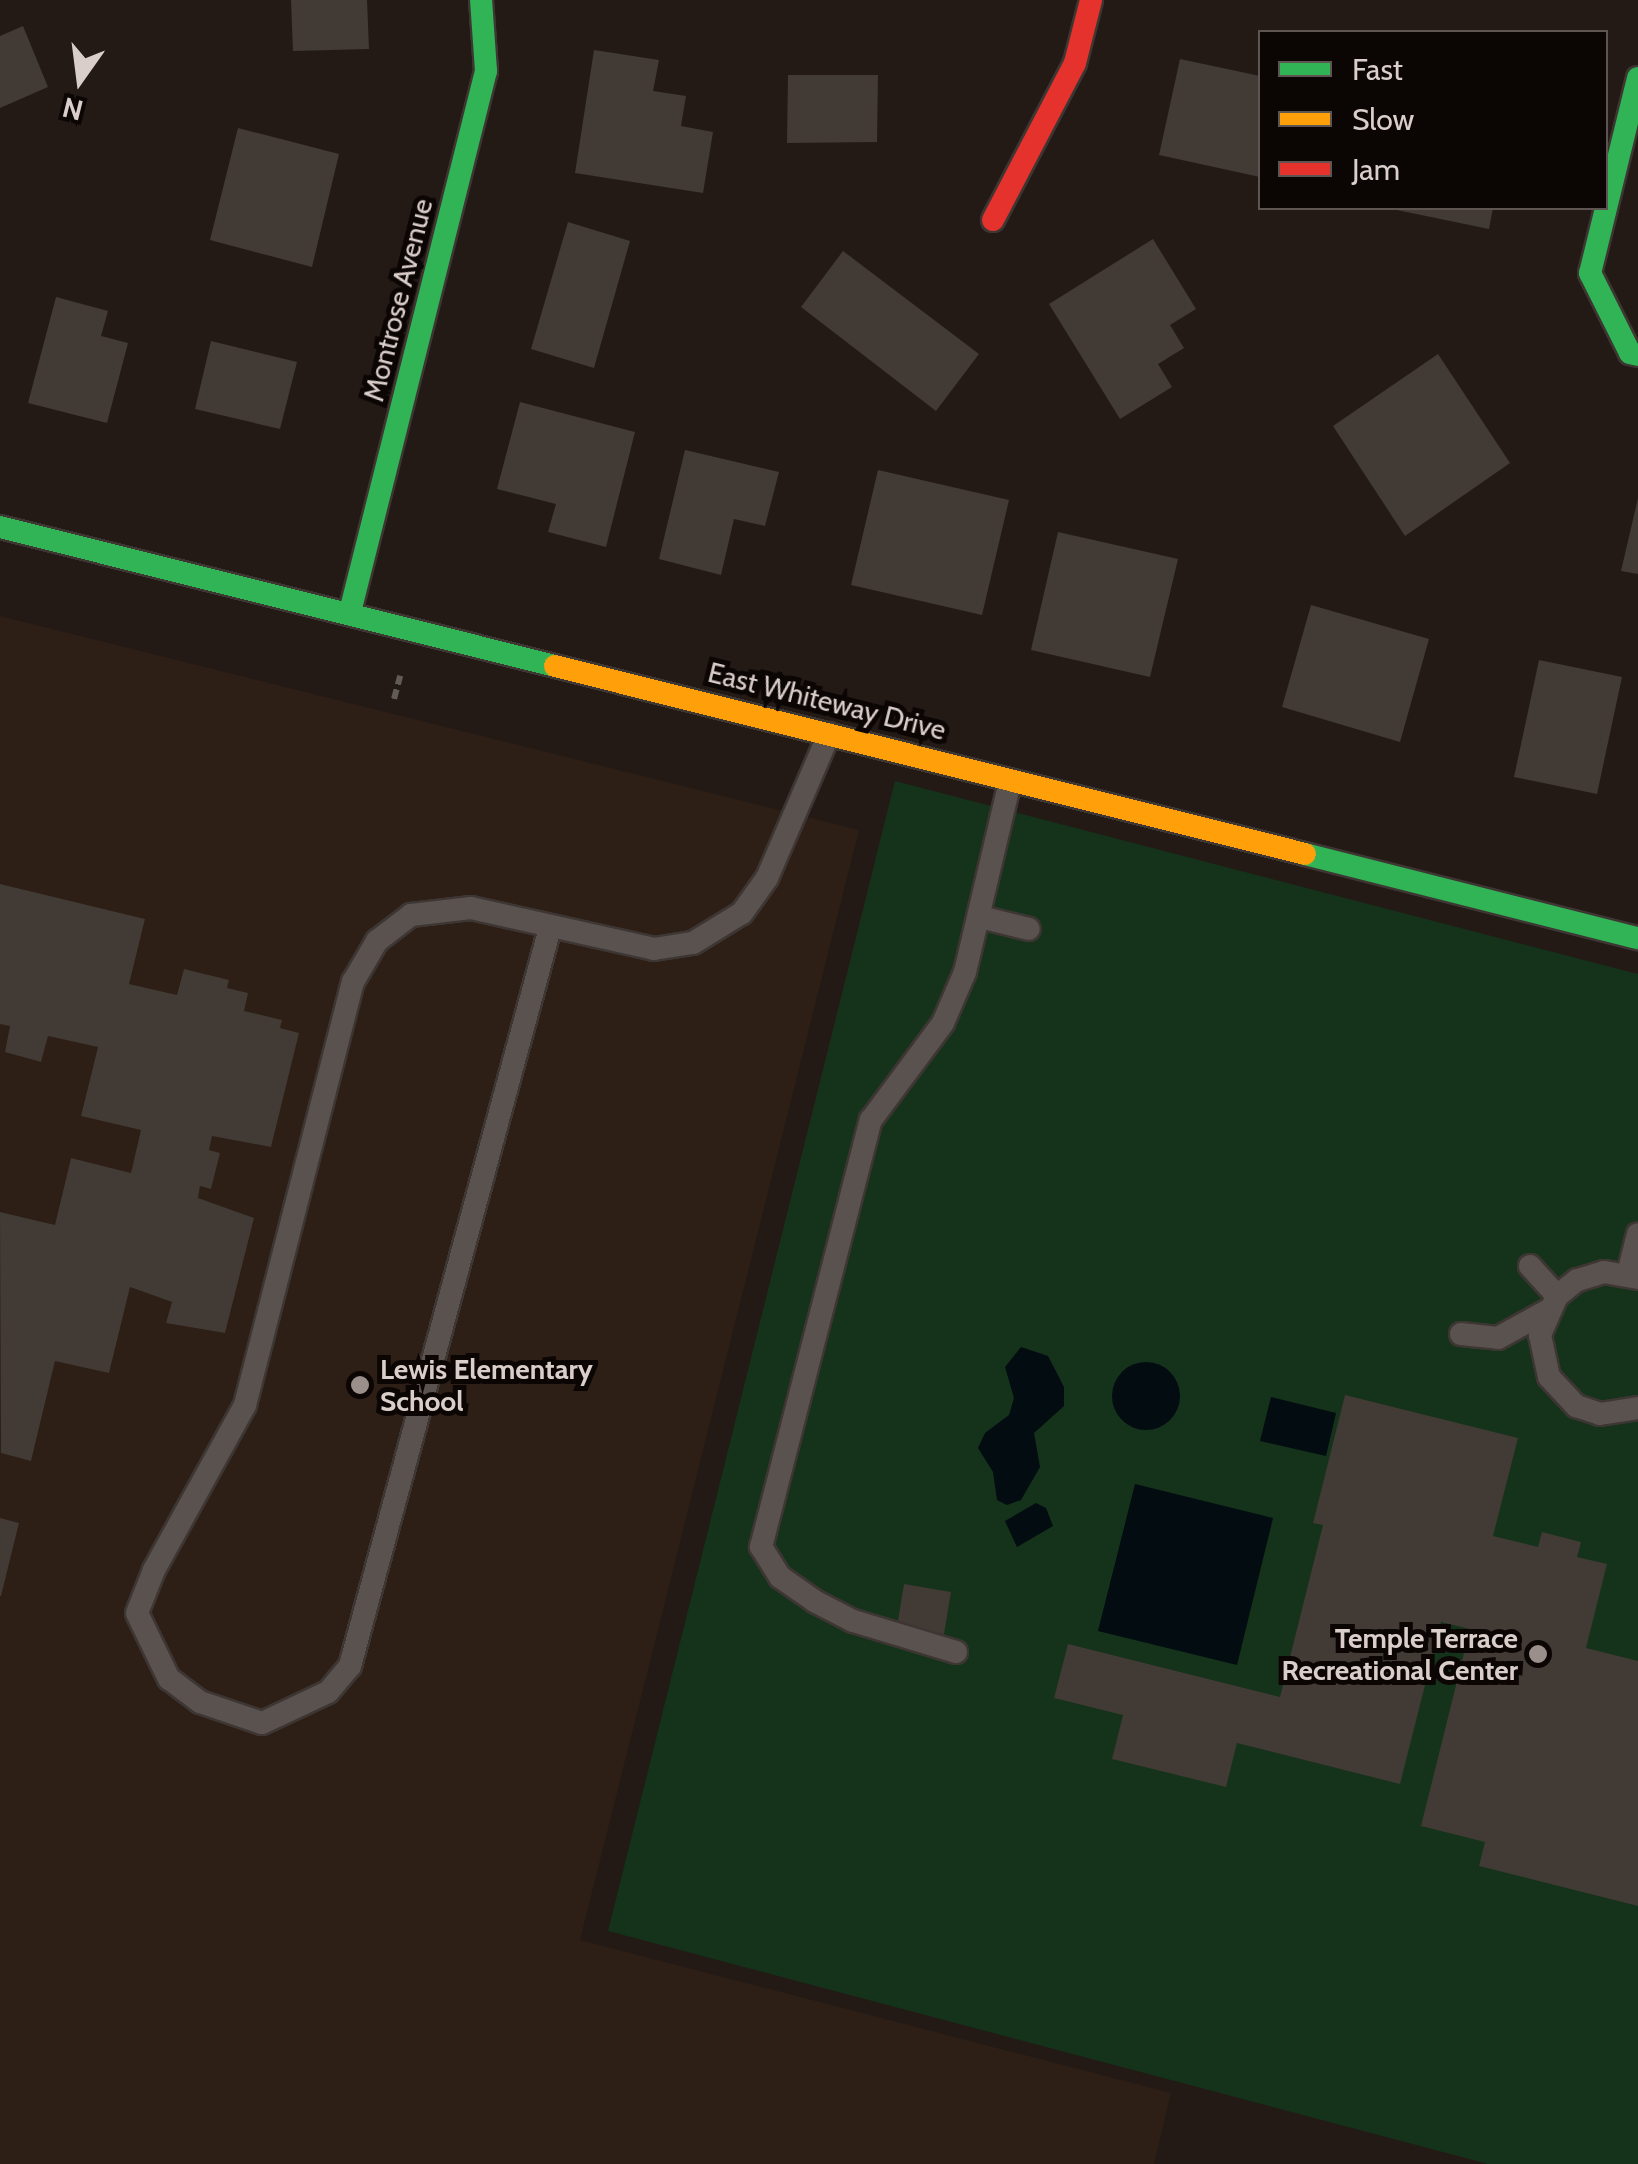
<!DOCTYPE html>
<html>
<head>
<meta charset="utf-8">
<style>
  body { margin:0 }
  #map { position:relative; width:1638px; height:2164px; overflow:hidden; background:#231a16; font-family:Cabin,sans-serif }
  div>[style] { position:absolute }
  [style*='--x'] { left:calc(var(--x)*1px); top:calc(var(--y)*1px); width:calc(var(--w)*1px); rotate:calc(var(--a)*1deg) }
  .education>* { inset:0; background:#2d1e16 }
  .green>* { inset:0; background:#15321b }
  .water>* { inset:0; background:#030c11 }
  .round { border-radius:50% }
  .building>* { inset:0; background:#413a35 }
  .path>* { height:6px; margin-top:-3px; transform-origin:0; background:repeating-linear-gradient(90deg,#615b57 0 10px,transparent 0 15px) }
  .roads { filter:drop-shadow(2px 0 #3d3633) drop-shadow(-2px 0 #3d3633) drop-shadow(0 2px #3d3633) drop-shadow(0 -2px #3d3633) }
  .lane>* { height:22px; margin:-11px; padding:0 11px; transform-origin:11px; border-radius:11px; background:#5a524f }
  .fast>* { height:22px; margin:-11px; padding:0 11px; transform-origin:11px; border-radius:11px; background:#30b455 }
  .slow>* { height:22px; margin:-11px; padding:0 11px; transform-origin:11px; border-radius:11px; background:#ff9f0a }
  .jam>* { height:22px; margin:-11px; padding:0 11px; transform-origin:11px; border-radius:11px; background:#e5322d }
  .dots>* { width:28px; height:28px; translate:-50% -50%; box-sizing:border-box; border:5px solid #0b0504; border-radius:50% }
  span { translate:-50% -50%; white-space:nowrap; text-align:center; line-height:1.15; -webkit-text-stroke:10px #0b0504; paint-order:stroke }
  .street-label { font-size:28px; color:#daceca }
  .poi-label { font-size:28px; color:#daceca; font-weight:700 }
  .left { translate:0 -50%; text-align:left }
  .right { translate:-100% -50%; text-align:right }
  .legend { position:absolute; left:1258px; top:30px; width:350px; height:180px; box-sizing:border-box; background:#0b0504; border:2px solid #5e5553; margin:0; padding:12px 18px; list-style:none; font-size:30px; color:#daceca }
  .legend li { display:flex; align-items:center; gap:20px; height:50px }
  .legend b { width:50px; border:2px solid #5e5553 }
  .north { position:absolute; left:30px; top:30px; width:100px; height:100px; -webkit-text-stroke:8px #0b0504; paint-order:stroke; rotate:194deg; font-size:28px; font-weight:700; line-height:40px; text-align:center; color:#daceca }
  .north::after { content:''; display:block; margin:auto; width:35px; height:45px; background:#daceca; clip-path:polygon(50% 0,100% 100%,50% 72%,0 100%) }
</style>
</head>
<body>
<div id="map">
  <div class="education">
    <i style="clip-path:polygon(0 616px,859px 830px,580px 1940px,1171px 2093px,1154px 2164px,0 2164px)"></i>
  </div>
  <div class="green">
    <i style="clip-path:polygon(895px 781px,1638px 974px,1638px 2164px,1488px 2164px,608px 1931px)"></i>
  </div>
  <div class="water">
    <i style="clip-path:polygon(1021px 1347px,1048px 1356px,1064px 1387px,1064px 1406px,1034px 1433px,1040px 1467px,1021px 1500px,1007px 1505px,997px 1500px,993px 1472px,978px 1448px,985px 1433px,1009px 1415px,1014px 1398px,1005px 1367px)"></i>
    <i class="round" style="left:1112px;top:1362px;width:68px;height:68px"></i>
    <i style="clip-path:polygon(1271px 1397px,1336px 1413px,1326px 1456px,1260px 1441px)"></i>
    <i style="clip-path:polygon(1135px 1484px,1273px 1518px,1237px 1665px,1098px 1631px)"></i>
    <i style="clip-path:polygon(1036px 1503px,1046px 1508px,1053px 1526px,1017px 1547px,1005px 1521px)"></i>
  </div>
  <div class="building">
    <i style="clip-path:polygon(291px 0,367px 0,369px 49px,293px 51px)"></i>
    <i style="clip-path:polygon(23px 26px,48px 87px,0 108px,0 36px)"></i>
    <i style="clip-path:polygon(594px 50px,659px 60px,653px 91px,686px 96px,681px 126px,713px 132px,703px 193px,575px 173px)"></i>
    <i style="clip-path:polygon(1180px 59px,1260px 76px,1260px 177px,1159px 155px)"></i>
    <i style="clip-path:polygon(788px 75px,878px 75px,877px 142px,787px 143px)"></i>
    <i style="clip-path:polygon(238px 128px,339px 154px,312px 267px,210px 240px)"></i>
    <i style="clip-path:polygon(1387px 208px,1493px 208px,1489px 229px)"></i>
    <i style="clip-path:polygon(568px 222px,630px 241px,594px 368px,531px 349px)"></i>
    <i style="clip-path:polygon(1153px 239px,1196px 309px,1170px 325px,1184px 348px,1158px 364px,1172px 387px,1120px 419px,1049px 304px)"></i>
    <i style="clip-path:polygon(843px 251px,979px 354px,936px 411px,801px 307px)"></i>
    <i style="clip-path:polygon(56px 297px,108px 311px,101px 336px,128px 343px,107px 423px,28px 403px)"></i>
    <i style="clip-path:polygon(211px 341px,297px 362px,280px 429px,195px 409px)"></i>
    <i style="clip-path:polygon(1438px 354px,1510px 463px,1405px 536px,1333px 426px)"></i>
    <i style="clip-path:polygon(520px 402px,635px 432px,606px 547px,548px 532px,556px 504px,497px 489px)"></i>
    <i style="clip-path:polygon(685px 450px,779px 472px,765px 526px,734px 519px,721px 575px,659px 559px)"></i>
    <i style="clip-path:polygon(878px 470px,1009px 500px,982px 615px,851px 585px)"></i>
    <i style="clip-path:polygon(1638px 498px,1638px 574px,1621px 571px)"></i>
    <i style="clip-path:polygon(1058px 532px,1178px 559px,1150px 677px,1031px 650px)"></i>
    <i style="clip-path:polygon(1311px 605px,1429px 639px,1400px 742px,1282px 707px)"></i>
    <i style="clip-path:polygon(1539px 660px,1622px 677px,1597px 794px,1514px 777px)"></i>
    <i style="clip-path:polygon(0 884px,145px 919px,129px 984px,177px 995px,184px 969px,229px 980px,227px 988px,248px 993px,244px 1011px,282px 1020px,280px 1028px,299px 1033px,271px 1147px,212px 1136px,209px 1150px,220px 1153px,211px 1189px,200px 1186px,198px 1198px,254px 1218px,225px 1333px,166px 1323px,172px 1302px,130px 1287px,109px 1373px,55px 1361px,31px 1461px,1px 1453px,0 1212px,55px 1225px,71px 1158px,131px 1173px,141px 1130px,81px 1116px,98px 1047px,48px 1036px,41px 1062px,5px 1052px,10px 1026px,0 1024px)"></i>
    <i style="clip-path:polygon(1345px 1395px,1518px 1438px,1493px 1536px,1538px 1547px,1542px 1532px,1581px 1542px,1577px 1557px,1607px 1564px,1586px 1648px,1638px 1661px,1638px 1906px,1479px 1866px,1485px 1842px,1421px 1826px,1470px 1629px,1441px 1622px,1400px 1784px,1237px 1743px,1226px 1787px,1112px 1759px,1123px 1715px,1054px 1698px,1068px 1644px,1280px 1697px,1323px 1525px,1313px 1523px)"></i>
    <i style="clip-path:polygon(0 1518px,19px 1523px,1px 1596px,0 1596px)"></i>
    <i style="clip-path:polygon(904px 1584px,951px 1592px,944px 1634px,897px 1627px)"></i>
  </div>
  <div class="path">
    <i style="--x:394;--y:699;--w:24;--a:-75"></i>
  </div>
  <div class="roads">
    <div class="lane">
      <i style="--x:980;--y:917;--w:50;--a:13.8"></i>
      <i style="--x:550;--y:928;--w:765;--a:105.16"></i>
      <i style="--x:350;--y:1666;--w:34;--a:130"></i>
      <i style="--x:328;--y:1692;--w:73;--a:154.8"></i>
      <i style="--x:262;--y:1723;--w:65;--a:-161.3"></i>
      <i style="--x:200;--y:1702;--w:39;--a:-143"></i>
      <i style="--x:169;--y:1679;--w:73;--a:-115.9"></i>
      <i style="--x:137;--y:1613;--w:46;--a:-68.4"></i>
      <i style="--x:154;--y:1570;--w:188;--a:-61.1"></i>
      <i style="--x:245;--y:1405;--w:437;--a:-75.7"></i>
      <i style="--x:353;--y:982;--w:48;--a:-59.7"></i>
      <i style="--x:377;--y:941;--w:43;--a:-37.4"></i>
      <i style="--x:411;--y:915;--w:60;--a:-6.7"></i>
      <i style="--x:471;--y:908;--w:188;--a:12.6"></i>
      <i style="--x:654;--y:949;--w:39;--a:-9"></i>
      <i style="--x:693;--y:943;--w:57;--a:-31.5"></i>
      <i style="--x:742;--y:913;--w:43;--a:-54.5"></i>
      <i style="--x:767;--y:878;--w:157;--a:-66.7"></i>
      <i style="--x:1530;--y:1266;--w:40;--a:48"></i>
      <i style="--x:1628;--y:1274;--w:41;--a:-76"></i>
      <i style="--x:1638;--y:1278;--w:35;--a:-170"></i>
      <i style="--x:1604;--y:1272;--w:28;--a:163"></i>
      <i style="--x:1577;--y:1280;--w:26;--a:141"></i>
      <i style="--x:1557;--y:1296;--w:43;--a:113.6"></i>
      <i style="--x:1540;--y:1335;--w:43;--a:77.9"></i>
      <i style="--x:1549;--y:1377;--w:40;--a:47"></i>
      <i style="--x:1576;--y:1406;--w:25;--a:18"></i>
      <i style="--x:1600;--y:1414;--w:38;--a:-9"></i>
      <i style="--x:1461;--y:1334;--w:37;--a:6"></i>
      <i style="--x:1498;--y:1338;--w:56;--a:-28.9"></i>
      <i style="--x:956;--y:1652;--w:108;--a:-163.2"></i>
      <i style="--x:853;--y:1621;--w:42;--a:-152.8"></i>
      <i style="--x:816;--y:1602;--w:44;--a:-145.2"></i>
      <i style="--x:780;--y:1577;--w:36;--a:-122"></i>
      <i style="--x:761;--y:1547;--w:441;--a:-75.6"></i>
      <i style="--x:871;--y:1120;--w:121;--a:-53.4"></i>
      <i style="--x:943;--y:1023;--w:56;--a:-66.7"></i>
      <i style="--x:965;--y:972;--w:196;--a:-76.7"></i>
    </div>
    <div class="fast">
      <i style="--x:1638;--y:78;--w:201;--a:103.8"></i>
      <i style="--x:1590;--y:273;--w:89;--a:63.4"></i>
      <i style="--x:1630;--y:353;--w:8;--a:14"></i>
      <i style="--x:0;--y:527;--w:572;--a:14.06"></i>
      <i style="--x:350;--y:612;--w:558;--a:-75.89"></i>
      <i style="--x:486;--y:71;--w:71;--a:-94"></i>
      <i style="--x:1305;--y:854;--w:343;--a:14.2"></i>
    </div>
    <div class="slow">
      <i style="--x:555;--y:666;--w:773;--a:14.07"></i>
    </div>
    <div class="jam">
      <i style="--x:993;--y:220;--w:177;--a:-62.4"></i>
      <i style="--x:1075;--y:63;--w:65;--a:-75.7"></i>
    </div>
  </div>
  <div class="dots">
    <i style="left:360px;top:1385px;background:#9a8f8b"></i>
    <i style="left:1538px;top:1654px;background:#9a8f8b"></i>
  </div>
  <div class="street-label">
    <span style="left:398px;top:300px;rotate:-76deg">Montrose Avenue</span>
    <span style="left:827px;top:701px;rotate:14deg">East Whiteway Drive</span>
  </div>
  <div class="poi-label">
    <span class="left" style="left:380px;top:1385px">Lewis Elementary<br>School</span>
    <span class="right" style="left:1518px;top:1654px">Temple Terrace<br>Recreational Center</span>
  </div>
  <ul class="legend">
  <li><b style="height:12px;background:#30b455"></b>Fast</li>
  <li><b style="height:12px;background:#ff9f0a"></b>Slow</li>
  <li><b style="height:12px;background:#e5322d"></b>Jam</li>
  </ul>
  <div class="north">N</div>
</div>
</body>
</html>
